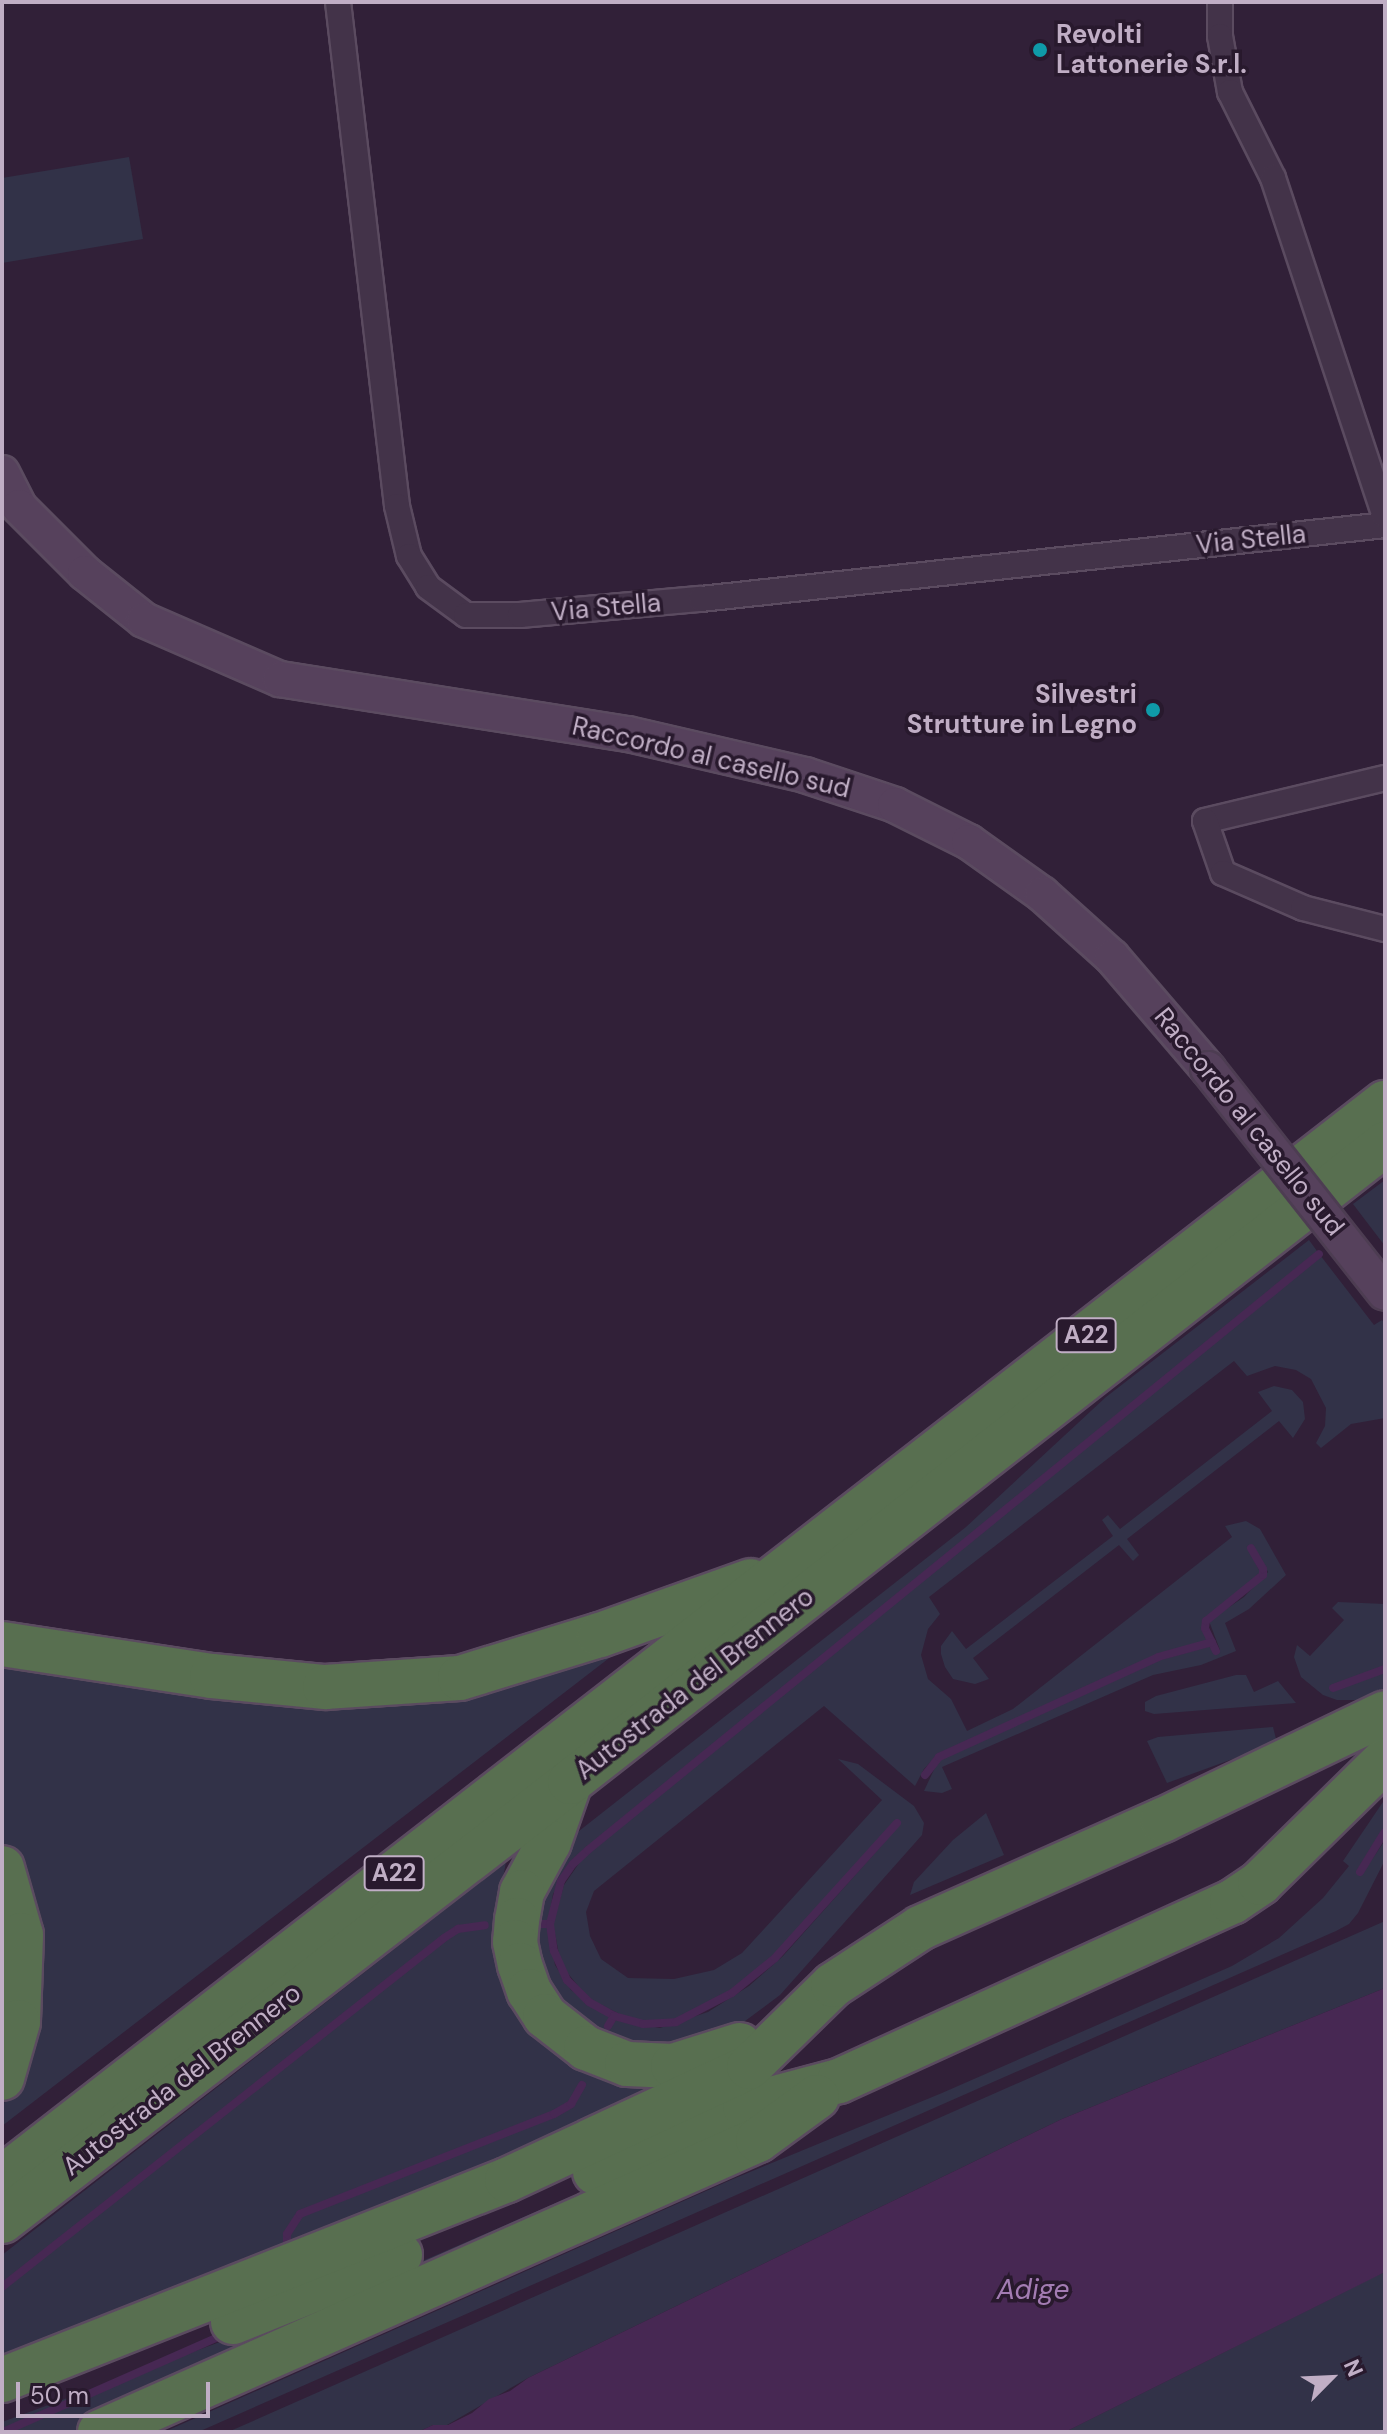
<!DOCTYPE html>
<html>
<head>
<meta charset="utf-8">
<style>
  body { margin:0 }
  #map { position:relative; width:1387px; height:2434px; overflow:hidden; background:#312038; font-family:"DM Sans",sans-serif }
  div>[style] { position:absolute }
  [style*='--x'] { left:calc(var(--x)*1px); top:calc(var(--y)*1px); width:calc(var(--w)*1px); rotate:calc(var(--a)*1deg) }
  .green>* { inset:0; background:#323248 }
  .water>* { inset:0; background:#472853 }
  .stream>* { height:8px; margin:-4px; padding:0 4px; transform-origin:4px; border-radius:4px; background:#472853 }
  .roads { filter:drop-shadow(2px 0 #5b4b60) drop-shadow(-2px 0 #5b4b60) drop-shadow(0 2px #5b4b60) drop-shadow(0 -2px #5b4b60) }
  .street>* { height:24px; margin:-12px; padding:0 12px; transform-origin:12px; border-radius:12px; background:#433349 }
  .secondary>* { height:34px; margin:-17px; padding:0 17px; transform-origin:17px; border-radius:17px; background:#56415c }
  .highway>* { height:44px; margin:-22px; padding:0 22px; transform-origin:22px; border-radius:22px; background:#586f50 }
  .bridges { filter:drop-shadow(2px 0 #4d3d52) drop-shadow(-2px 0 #4d3d52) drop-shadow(0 2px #4d3d52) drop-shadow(0 -2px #4d3d52) }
  .secondary-bridge>* { height:34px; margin:-17px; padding:0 17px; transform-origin:17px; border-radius:17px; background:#56415c }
  .dots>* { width:22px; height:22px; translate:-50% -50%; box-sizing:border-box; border:4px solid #28192d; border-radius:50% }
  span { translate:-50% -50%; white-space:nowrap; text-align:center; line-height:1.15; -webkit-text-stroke:7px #28192d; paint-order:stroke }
  .shield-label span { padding:2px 6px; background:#28192d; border:2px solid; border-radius:6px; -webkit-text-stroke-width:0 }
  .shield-label { font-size:24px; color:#c0aec5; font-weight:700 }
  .poi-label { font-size:26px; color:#c0aec5; font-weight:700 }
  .left { translate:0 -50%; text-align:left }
  .right { translate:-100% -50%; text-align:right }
  .street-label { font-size:26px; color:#c0aec5 }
  .water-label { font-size:28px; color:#a37cb3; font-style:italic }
  .frame { position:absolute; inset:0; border:4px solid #c0aec5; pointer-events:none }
  .north { position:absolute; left:1291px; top:2338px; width:80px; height:80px; -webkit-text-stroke:6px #28192d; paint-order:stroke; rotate:66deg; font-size:22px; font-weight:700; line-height:32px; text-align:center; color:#c0aec5 }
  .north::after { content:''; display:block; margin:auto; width:28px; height:36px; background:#c0aec5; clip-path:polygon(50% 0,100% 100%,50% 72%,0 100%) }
  .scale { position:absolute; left:16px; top:2382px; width:194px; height:36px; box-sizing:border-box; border:4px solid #c0aec5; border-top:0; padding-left:10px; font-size:24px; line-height:28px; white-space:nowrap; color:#c0aec5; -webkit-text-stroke:6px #28192d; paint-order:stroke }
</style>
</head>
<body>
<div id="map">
  <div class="green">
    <i style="clip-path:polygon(129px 157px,143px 239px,2px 263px,2px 178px)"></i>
    <i style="clip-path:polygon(1385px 1180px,1385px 1246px,1353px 1204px)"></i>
    <i style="clip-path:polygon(1309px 1240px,1317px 1251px,1001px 1513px,574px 1859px,553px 1894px,548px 1923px,540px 1923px,540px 1928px,548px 1928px,555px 1965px,571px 1990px,610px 2018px,607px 2024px,611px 2027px,616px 2020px,660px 2028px,708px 2012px,749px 1986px,783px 1956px,883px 1844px,897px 1823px,757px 1972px,710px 2004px,675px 2020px,631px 2020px,588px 1998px,561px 1965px,553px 1923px,564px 1885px,582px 1859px,1320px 1255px,1374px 1325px,1382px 1320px,1385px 1324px,1385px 1418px,1351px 1424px,1321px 1448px,1316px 1443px,1325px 1426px,1326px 1408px,1311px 1379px,1296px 1370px,1275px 1366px,1247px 1376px,1234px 1361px,929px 1597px,940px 1614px,928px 1629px,921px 1655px,928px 1679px,951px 1699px,967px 1731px,1013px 1709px,1232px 1537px,1225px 1526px,1246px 1521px,1260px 1529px,1286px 1575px,1249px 1609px,1225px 1623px,1236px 1651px,1201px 1665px,1153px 1675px,942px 1767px,952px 1789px,942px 1793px,924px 1791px,938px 1761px,1160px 1660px,1211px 1646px,1213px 1652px,1220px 1650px,1209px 1621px,1244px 1597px,1268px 1572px,1253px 1546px,1249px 1550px,1261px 1574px,1205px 1618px,1203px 1627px,1209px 1640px,1162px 1654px,939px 1753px,924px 1769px,915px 1786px,824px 1706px,594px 1891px,586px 1912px,590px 1936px,601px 1959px,628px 1978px,674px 1979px,714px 1970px,742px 1953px,882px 1800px,838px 1759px,858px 1764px,914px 1806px,924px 1823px,922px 1835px,780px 1995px,741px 2024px,699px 2044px,628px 2048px,570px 2015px,541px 1972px,532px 1911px,565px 1842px,966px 1527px,1106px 1397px)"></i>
    <i style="clip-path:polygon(1274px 1386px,1292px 1390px,1303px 1402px,1305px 1419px,1293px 1438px,1279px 1421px,1127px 1539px,1139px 1555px,1133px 1561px,1119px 1545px,973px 1658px,989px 1679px,975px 1684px,953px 1679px,945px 1667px,941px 1654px,941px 1646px,952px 1631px,966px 1649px,1113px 1536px,1102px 1520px,1108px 1515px,1120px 1529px,1272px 1411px,1258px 1392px)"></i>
    <i style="clip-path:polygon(1338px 1602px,1385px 1604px,1385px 1690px,1362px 1700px,1337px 1700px,1323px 1695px,1301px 1677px,1294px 1657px,1297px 1645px,1310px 1656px,1344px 1620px,1332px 1608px)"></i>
    <i style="clip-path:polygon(617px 1652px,2px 2126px,2px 2108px,11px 2087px,13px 1863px,2px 1840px,2px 1653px,161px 1676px)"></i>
    <i style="clip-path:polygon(1236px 1675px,1246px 1675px,1254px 1692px,1278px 1681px,1296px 1703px,1154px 1714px,1145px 1711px,1145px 1702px,1156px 1696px)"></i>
    <i style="clip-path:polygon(1273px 1727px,1277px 1743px,1167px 1783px,1147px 1741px,1158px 1737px)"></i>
    <i style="clip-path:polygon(1385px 1799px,1385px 1834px,1381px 1832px,1357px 1870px,1363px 1873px,1385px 1840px,1385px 1860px,1358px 1913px,1349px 1924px,1336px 1931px,198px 2432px,164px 2432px,733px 2179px,942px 2093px,1232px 1966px,1279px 1938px,1323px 1898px,1349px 1866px,1343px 1861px)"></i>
    <i style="clip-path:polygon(986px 1813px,1004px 1855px,910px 1895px,914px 1882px,953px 1840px)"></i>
    <i style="clip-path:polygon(506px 1862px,496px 1916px,507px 1981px,685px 2084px,2px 2365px,2px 2255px)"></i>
    <i style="clip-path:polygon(1385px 1921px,1385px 1988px,1062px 2119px,528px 2378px,447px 2425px,433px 2425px,418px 2432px,228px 2432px)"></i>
    <i style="clip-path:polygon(710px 2136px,199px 2376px,71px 2432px,2px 2432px,2px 2422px,321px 2305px)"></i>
    <i style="clip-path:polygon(1385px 2272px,1385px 2432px,1065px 2432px,1376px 2276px)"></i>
  </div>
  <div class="water">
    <i style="clip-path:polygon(1385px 1988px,1385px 2272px,1065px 2432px,418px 2432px,433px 2425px,448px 2425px,472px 2413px,489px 2399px,510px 2391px,528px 2378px,1062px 2119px)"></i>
  </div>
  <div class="stream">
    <i style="--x:1216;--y:1651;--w:25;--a:-116"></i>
    <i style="--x:1205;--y:1628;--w:7;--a:-82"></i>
    <i style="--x:1206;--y:1621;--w:73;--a:-38.9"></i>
    <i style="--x:1263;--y:1575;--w:6;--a:-90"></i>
    <i style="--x:1263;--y:1569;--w:24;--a:-120"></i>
    <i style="--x:1333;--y:1688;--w:55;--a:-20.1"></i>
    <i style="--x:925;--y:1775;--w:23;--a:-52"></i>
    <i style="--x:939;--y:1757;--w:241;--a:-24.5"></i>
    <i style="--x:1158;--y:1657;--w:56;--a:-15.5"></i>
    <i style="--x:1360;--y:1872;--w:46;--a:-58.4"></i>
    <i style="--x:540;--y:1924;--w:10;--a:0"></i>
    <i style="--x:550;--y:1924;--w:44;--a:-75.7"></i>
    <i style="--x:561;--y:1881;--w:21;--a:-55"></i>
    <i style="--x:573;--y:1864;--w:21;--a:-43"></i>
    <i style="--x:588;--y:1850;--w:943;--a:-39.19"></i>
    <i style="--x:550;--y:1924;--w:27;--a:82"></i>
    <i style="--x:554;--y:1951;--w:32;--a:66"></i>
    <i style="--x:567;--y:1980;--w:31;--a:45"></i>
    <i style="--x:589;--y:2002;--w:29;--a:29"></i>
    <i style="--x:608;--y:2026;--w:12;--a:-59"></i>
    <i style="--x:614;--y:2016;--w:30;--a:15"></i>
    <i style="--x:643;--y:2024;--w:33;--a:-3"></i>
    <i style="--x:676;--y:2022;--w:63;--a:-27.4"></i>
    <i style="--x:732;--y:1993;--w:55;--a:-39.1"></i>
    <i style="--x:775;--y:1958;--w:182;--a:-47.9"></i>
    <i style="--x:287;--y:2254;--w:20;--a:-90"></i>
    <i style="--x:287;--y:2234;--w:24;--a:-57"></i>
    <i style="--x:300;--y:2214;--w:273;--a:-21.5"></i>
    <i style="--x:554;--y:2114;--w:20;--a:-30"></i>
    <i style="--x:571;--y:2104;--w:22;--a:-60"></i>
    <i style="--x:2;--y:2287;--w:563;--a:-38.29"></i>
    <i style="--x:444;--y:1938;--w:17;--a:-33"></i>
    <i style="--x:458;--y:1929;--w:27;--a:-8"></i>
    <i style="--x:3;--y:2432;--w:243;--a:-23.8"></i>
  </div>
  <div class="roads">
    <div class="street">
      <i style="--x:338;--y:2;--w:507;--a:83.32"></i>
      <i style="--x:397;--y:506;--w:51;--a:76.5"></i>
      <i style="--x:409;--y:556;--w:36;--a:58"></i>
      <i style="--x:428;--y:587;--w:47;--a:36.4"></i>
      <i style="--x:466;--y:615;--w:54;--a:0"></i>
      <i style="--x:520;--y:615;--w:182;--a:-5.1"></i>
      <i style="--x:701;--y:599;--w:688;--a:-6.17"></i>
      <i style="--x:1220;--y:2;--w:34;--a:90"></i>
      <i style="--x:1220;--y:36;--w:57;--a:79.9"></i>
      <i style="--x:1230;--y:92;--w:96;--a:63.4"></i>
      <i style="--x:1273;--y:178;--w:356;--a:71.7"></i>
      <i style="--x:1385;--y:778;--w:185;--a:166.6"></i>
      <i style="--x:1205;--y:821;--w:55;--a:70.9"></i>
      <i style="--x:1223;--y:873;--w:87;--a:23.6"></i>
      <i style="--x:1303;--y:908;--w:85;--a:14.4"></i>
    </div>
    <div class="secondary">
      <i style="--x:2;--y:473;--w:38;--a:63"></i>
      <i style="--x:19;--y:507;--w:93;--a:45"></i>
      <i style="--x:85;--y:573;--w:75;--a:38.5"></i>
      <i style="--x:144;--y:620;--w:148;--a:23.5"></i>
      <i style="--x:280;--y:679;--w:352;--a:9"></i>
      <i style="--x:628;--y:734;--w:182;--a:13"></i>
      <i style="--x:805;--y:775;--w:95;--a:18.4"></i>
      <i style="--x:895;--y:805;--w:83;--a:26.6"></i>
      <i style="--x:969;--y:842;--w:90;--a:35.5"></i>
      <i style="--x:1042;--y:894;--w:94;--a:42"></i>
      <i style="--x:1112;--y:957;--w:148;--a:49.4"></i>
    </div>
    <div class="highway">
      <i style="--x:2;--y:1644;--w:212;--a:8.7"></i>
      <i style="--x:212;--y:1676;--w:114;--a:5.6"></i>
      <i style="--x:325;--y:1687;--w:135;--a:-3.8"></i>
      <i style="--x:460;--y:1678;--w:146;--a:-17.1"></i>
      <i style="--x:600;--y:1635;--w:160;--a:-19.7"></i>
      <i style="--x:570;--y:1782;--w:64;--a:109.3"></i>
      <i style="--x:549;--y:1842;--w:57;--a:118.4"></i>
      <i style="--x:522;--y:1892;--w:28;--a:100"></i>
      <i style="--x:517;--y:1920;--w:22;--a:95"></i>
      <i style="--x:515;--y:1942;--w:24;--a:78"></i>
      <i style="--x:520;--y:1965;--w:28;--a:71"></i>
      <i style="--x:529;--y:1991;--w:30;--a:57"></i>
      <i style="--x:545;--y:2016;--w:52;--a:38"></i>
      <i style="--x:586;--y:2048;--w:44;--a:21.3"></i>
      <i style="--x:627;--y:2064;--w:46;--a:2.5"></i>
      <i style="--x:673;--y:2066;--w:70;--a:-17.4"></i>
      <i style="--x:2;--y:1868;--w:70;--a:74.2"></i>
      <i style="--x:21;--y:1935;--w:87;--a:92"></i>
      <i style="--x:18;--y:2022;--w:58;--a:105.9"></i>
      <i style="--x:595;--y:2172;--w:164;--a:-23.7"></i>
      <i style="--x:745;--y:2106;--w:97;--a:-14.9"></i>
      <i style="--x:839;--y:2081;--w:432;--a:-24.5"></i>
      <i style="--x:1232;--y:1902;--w:34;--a:-34"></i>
      <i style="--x:1260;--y:1883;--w:175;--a:-44.5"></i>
      <i style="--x:2;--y:2178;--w:1752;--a:-37.86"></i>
      <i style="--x:2;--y:2221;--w:718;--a:-37.7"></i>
      <i style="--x:570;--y:1782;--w:1035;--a:-38.05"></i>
      <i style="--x:233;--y:2322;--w:180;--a:-21.9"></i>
      <i style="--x:2;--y:2380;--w:543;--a:-21.61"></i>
      <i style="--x:507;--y:2180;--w:267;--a:-25"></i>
      <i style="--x:749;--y:2067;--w:117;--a:-44.3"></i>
      <i style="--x:833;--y:1985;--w:104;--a:-33.2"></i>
      <i style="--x:920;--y:1928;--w:266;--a:-24"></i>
      <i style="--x:1163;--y:1820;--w:246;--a:-25.7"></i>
      <i style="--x:100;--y:2432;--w:720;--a:-23.93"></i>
      <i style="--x:758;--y:2140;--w:73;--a:-36.1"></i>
    </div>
  </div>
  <div class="bridges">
    <div class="secondary-bridge">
      <i style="--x:1208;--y:1069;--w:285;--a:51.7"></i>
    </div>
  </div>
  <div class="dots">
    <i style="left:1040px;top:50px;background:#0f9aa8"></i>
    <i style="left:1153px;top:710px;background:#0f9aa8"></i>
  </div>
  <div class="shield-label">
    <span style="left:1086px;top:1335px">A22</span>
    <span style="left:394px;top:1873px">A22</span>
  </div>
  <div class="poi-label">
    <span class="left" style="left:1056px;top:50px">Revolti<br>Lattonerie S.r.l.</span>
    <span class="right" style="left:1137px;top:710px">Silvestri<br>Strutture in Legno</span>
  </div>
  <div class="street-label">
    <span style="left:1251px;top:540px;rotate:-6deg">Via Stella</span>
    <span style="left:606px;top:608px;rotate:-5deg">Via Stella</span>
    <span style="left:711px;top:758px;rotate:13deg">Raccordo al casello sud</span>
    <span style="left:1249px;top:1122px;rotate:51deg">Raccordo al casello sud</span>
    <span style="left:695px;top:1684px;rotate:-38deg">Autostrada del Brennero</span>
    <span style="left:182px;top:2080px;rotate:-38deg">Autostrada del Brennero</span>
  </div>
  <div class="water-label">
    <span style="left:1033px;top:2290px">Adige</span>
  </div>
  <div class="frame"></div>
  <div class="north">N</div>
  <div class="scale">50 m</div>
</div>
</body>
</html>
